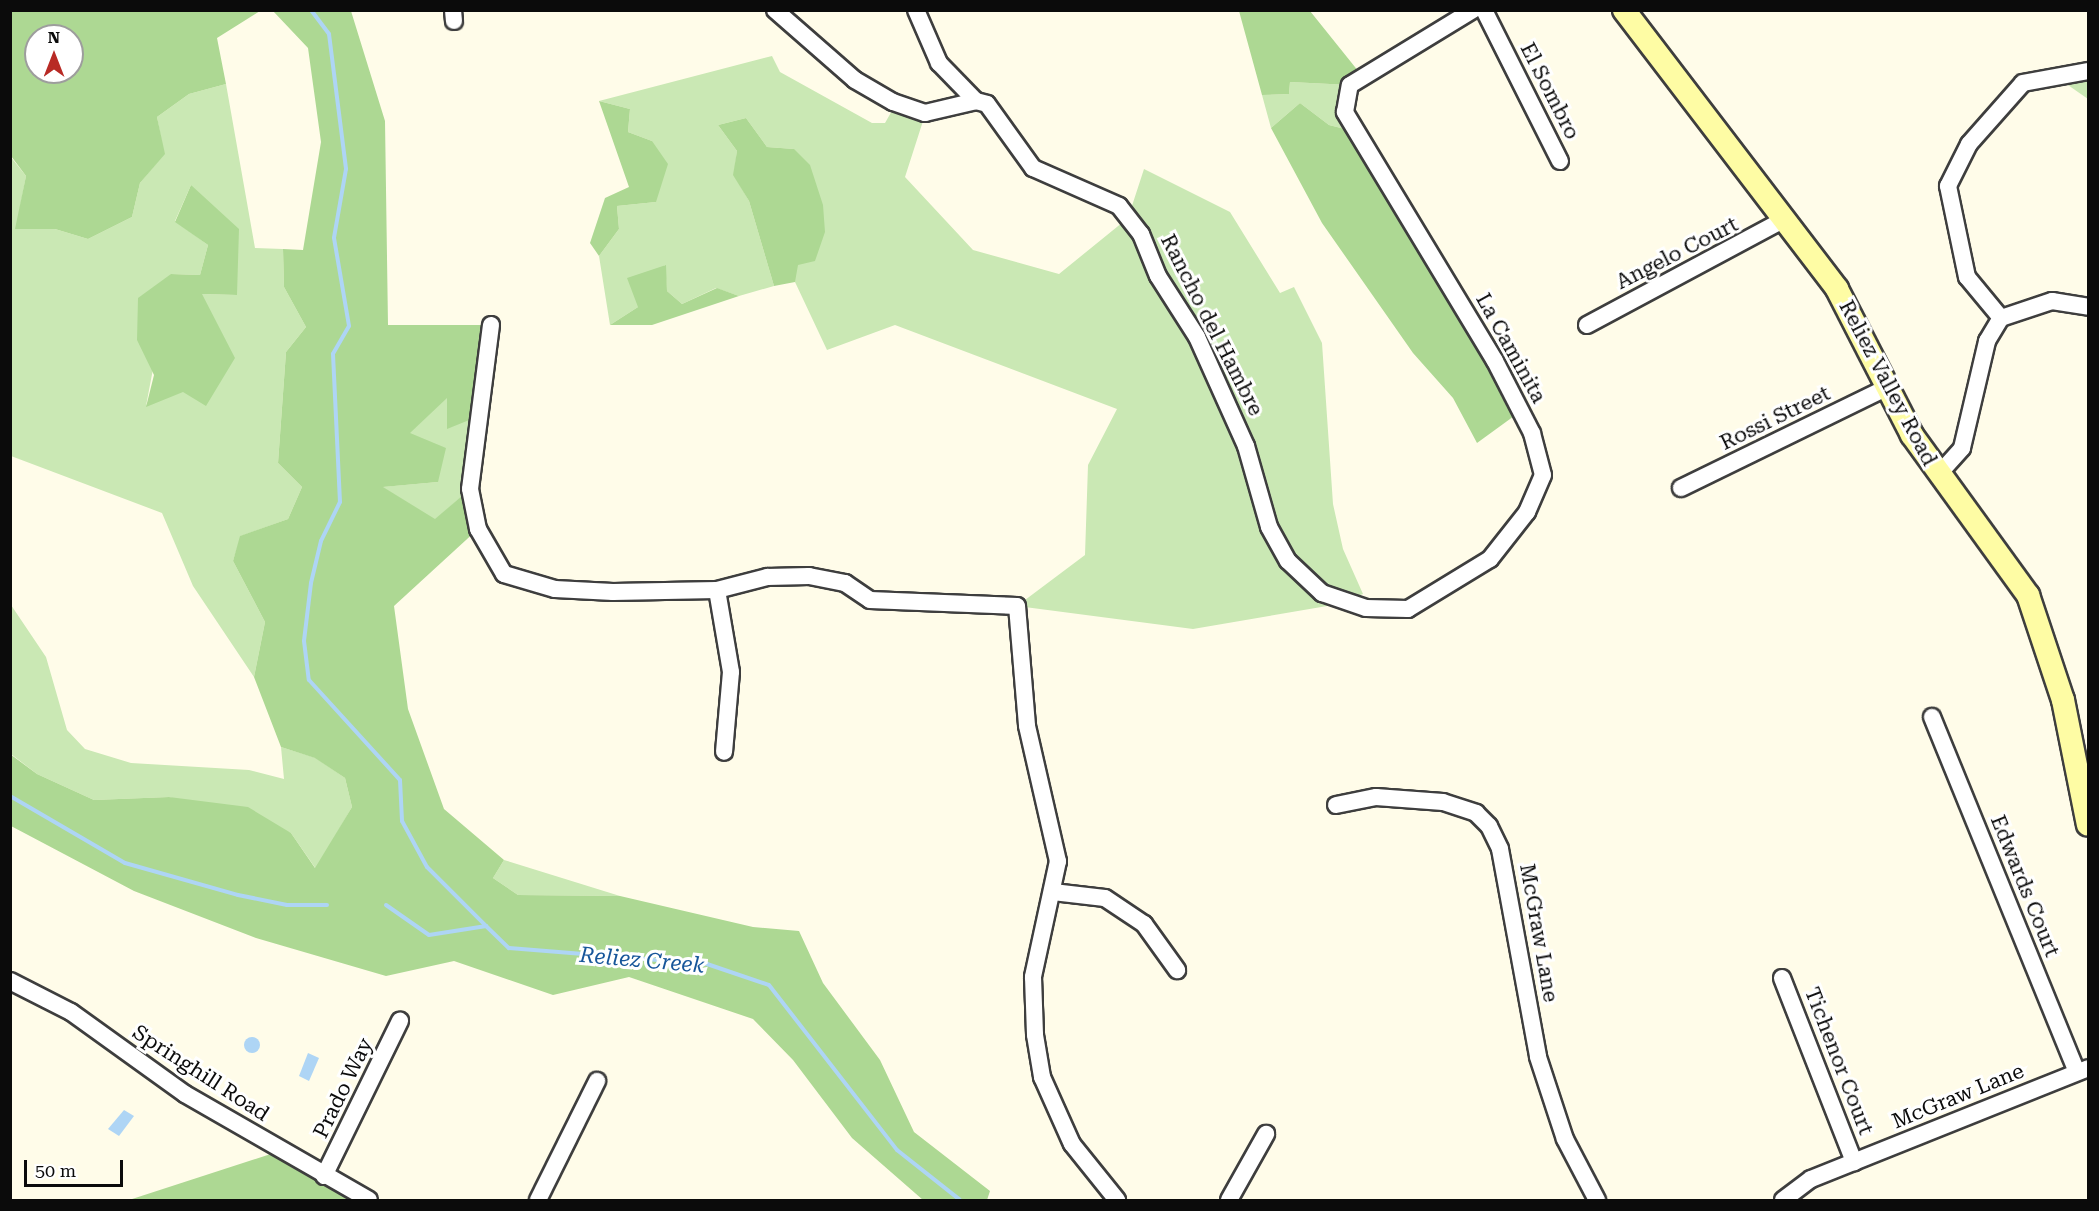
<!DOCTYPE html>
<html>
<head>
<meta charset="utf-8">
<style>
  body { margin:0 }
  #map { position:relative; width:2099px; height:1211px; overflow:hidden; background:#fffce9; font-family:"Roboto Serif",serif }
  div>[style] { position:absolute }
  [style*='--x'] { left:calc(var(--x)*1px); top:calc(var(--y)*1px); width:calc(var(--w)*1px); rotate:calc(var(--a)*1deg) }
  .green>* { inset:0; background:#cae8b4 }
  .forest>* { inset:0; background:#add893 }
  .water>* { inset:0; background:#aed5f5 }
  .round { border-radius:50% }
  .stream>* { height:4px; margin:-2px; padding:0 2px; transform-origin:2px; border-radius:2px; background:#aed5f5 }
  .roads { filter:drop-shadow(2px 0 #3e3e3e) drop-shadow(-2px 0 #3e3e3e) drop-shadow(0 2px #3e3e3e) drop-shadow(0 -2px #3e3e3e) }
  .minor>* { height:16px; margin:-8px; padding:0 8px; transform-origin:8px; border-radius:8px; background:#fff }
  .secondary>* { height:22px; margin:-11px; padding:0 11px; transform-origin:11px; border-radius:11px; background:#fefca4 }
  span { translate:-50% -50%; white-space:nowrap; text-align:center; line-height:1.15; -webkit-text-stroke:6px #fff; paint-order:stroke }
  .street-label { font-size:21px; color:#0b0b0b }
  .water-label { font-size:22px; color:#17569a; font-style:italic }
  .frame { position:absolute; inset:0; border:12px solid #0b0b0b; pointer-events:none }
  .north { position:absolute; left:24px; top:24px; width:60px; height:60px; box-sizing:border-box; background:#fff; border:2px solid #9d9d9d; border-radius:50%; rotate:0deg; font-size:16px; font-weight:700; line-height:24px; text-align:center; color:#0b0b0b }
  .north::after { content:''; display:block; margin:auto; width:21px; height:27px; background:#b82a25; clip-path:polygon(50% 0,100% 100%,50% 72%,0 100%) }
  .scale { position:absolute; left:24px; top:1160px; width:99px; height:27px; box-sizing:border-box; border:3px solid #0b0b0b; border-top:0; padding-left:8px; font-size:18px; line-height:21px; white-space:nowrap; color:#0b0b0b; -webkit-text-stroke:4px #fff; paint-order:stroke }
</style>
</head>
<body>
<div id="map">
  <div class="green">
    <i style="clip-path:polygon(772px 56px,780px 72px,872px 123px,885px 123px,893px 109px,923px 121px,905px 177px,973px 250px,1059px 274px,1128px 218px,1144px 169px,1230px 212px,1280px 293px,1294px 287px,1322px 343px,1333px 504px,1343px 549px,1363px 594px,1333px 605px,1193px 629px,1017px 606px,1085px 555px,1088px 465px,1117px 409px,895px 325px,827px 350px,795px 282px,794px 149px,767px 147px,746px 118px,718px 125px,737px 151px,734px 175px,749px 201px,774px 286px,739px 296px,716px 288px,682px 304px,667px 291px,665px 265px,638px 307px,610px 325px,599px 256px,619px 229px,617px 206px,656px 202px,652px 141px,628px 132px,630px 109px,599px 101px)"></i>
    <i style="clip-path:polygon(2088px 71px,2088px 99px,2055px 76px)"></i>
    <i style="clip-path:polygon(1290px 82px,1350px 85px,1344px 96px,1357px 132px,1329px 125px,1300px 103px,1271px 128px,1262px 95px,1289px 94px)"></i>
    <i style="clip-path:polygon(evenodd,226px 84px,255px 248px,283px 249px,284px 287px,306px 327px,286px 352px,278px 463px,302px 487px,288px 519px,241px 536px,233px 561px,265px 622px,254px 677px,193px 586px,162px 513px,11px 456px,10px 156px,26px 176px,16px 229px,55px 229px,88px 239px,132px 217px,140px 183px,164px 154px,157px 117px,189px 94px,226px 84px,191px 185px,237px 295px,202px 294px,146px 406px,171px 274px,200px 275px,208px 245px,175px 221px,191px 185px)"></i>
    <i style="clip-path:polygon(447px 397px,479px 416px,470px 489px,435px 520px,382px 487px,438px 482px,409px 433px)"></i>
    <i style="clip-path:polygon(11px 605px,46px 657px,67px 730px,85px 749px,131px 763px,249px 770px,284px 779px,281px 747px,316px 758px,345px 778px,352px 807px,316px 869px,291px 833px,169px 797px,94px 800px,37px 774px,11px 754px)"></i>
    <i style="clip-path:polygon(504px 860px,620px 896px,518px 895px,493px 878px)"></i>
  </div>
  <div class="forest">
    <i style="clip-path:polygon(evenodd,11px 10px,260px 10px,260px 11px,217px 38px,226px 84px,189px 94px,157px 117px,165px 154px,140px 183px,132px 217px,88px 239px,55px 229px,15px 229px,26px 176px,11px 156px,11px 10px,36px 36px,72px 36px,72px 72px,36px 72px,36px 36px)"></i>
    <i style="clip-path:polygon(273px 11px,351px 11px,385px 121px,388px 325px,491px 325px,479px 416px,447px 429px,447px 398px,410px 433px,446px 448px,438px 482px,383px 487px,435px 519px,470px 489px,478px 529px,394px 606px,408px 709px,444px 809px,504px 860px,493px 878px,518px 895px,620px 896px,753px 927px,799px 931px,823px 983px,880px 1060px,914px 1132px,990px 1191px,987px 1200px,923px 1200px,852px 1138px,793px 1060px,753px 1019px,629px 977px,553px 995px,454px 961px,386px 976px,256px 938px,134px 891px,11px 826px,10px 754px,37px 774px,94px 800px,169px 797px,248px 807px,291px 833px,315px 868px,352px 807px,345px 778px,315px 758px,281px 747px,254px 677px,265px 622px,233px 561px,240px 536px,288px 519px,302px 487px,278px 463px,286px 352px,306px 327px,284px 287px,283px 249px,303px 250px,321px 142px,308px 48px)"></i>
    <i style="clip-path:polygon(1239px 11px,1310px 11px,1363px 77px,1350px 85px,1290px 82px,1289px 94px,1262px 95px)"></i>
    <i style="clip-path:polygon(599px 101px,630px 109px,628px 132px,652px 141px,668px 164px,656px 202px,617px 206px,619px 229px,599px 256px,590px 243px,605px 198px,629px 187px)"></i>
    <i style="clip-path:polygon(1300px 103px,1329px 125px,1357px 132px,1521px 411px,1477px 443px,1453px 398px,1413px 353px,1322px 223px,1271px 128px)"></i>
    <i style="clip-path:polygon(746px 118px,767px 147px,794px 149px,810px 165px,823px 205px,825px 232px,815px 261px,798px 265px,795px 282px,774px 286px,749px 201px,733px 175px,737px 151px,718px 125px)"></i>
    <i style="clip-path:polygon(191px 185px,239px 229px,237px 295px,202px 294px,235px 358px,206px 406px,183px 392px,146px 407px,154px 375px,137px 340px,138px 298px,171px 274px,200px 275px,208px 245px,175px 222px)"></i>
    <i style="clip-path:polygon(666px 265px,667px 291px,682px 304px,717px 288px,739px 296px,652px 325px,610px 325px,638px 307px,627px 278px)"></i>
    <i style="clip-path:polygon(286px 1149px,369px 1200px,129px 1200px)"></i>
  </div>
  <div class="water">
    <i class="round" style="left:244px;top:1037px;width:16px;height:16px"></i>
    <i style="clip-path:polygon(308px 1053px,319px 1058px,309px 1081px,299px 1076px)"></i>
    <i style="clip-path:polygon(124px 1110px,134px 1116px,119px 1136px,108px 1129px)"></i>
  </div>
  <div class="stream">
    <i style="--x:311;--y:10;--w:30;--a:53"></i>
    <i style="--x:329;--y:34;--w:136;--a:82.8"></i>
    <i style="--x:346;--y:169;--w:70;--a:99.9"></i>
    <i style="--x:334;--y:238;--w:89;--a:80.3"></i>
    <i style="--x:349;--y:326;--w:32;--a:120"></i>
    <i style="--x:333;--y:354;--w:148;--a:87.3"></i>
    <i style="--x:340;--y:502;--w:43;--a:116"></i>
    <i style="--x:321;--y:541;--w:43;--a:103.4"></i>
    <i style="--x:311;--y:583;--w:58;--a:96.9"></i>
    <i style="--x:304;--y:641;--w:39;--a:83"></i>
    <i style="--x:309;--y:680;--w:135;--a:47.7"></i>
    <i style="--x:400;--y:780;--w:41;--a:87.2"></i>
    <i style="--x:402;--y:821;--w:52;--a:61.5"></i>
    <i style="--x:427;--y:867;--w:83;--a:45"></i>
    <i style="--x:10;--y:796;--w:133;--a:30.2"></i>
    <i style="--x:125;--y:863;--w:117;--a:15.8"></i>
    <i style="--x:238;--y:895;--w:50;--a:11.5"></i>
    <i style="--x:287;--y:905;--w:40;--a:0"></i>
    <i style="--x:386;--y:905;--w:52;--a:34.9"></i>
    <i style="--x:429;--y:935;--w:58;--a:-9"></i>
    <i style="--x:486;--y:926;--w:32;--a:44"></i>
    <i style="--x:509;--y:948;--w:199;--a:4.6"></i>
    <i style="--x:707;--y:964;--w:65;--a:18.7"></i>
    <i style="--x:769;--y:985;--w:209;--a:52.2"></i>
    <i style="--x:897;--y:1150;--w:80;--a:38.4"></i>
  </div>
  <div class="roads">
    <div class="minor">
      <i style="--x:453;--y:10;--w:11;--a:85"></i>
      <i style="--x:775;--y:10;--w:106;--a:41.2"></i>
      <i style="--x:855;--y:80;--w:44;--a:30.1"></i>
      <i style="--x:893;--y:102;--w:34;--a:19"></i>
      <i style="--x:925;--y:113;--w:52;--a:-13.2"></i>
      <i style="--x:976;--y:101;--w:11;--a:15"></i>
      <i style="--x:987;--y:104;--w:79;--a:54.3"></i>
      <i style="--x:1033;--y:168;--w:94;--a:23.8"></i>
      <i style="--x:1119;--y:206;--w:36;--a:52"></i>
      <i style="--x:1141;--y:234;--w:45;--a:68"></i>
      <i style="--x:1158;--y:276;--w:72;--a:57.4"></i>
      <i style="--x:1197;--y:337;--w:120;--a:65.8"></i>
      <i style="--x:1246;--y:446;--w:84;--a:74.1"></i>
      <i style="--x:1269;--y:527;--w:39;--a:61"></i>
      <i style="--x:1288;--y:561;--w:47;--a:43.3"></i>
      <i style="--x:1322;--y:593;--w:46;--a:18.8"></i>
      <i style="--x:1366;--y:608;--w:42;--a:1.4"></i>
      <i style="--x:1408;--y:609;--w:96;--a:-31.4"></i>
      <i style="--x:1490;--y:559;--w:60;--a:-51.8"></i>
      <i style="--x:1527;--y:512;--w:40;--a:-66.6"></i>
      <i style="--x:1543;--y:475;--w:43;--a:-104.7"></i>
      <i style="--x:1532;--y:433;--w:81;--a:-117.2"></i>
      <i style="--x:1495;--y:361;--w:291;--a:-121.1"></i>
      <i style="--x:1345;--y:112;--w:27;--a:-80"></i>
      <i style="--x:1350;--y:85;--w:144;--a:-31.4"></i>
      <i style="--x:916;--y:10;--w:58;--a:66.5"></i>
      <i style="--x:939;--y:63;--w:53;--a:45.8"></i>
      <i style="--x:1484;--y:10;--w:169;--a:63.3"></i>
      <i style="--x:2001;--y:318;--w:53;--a:-129.7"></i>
      <i style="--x:1967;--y:277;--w:93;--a:-101.8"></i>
      <i style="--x:1948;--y:186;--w:47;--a:-63.4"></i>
      <i style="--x:1969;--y:144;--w:81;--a:-48.5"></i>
      <i style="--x:2023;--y:83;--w:66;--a:-10.5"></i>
      <i style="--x:491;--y:325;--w:165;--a:97.3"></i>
      <i style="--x:470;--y:489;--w:41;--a:78.7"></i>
      <i style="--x:478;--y:529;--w:52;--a:60"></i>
      <i style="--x:504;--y:574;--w:53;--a:16.4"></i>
      <i style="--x:555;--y:589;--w:58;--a:3"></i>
      <i style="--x:613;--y:592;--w:104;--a:-1.1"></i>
      <i style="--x:717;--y:590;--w:52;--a:-14.6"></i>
      <i style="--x:767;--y:577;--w:42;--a:-1.4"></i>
      <i style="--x:809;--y:576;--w:37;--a:11"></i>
      <i style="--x:845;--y:583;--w:30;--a:34"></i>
      <i style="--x:870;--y:600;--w:147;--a:2.3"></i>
      <i style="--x:1017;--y:606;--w:120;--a:85.2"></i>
      <i style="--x:1027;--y:726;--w:139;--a:77.1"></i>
      <i style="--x:1058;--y:861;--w:119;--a:102.2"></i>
      <i style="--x:1033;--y:977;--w:58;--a:88"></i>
      <i style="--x:1035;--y:1035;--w:43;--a:80.5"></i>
      <i style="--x:1042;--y:1077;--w:73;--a:65.9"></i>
      <i style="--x:1072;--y:1144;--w:72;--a:51.2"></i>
      <i style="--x:1587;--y:325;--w:225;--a:-28.2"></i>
      <i style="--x:1938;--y:475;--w:36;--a:-48"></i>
      <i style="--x:1962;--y:448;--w:110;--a:-76.8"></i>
      <i style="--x:1987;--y:341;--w:27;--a:-59"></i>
      <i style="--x:2001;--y:318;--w:54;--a:-18.4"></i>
      <i style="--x:2052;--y:301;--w:36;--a:9"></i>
      <i style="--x:1681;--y:488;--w:230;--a:-26"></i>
      <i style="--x:717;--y:590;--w:83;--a:80.3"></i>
      <i style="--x:731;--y:672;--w:80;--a:95"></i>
      <i style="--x:1932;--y:717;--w:383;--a:67.8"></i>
      <i style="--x:1336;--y:805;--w:41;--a:-11.3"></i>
      <i style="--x:1376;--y:797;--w:67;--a:4.3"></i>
      <i style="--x:1443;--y:802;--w:35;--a:18"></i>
      <i style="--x:1476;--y:813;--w:18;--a:45"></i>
      <i style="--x:1489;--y:826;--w:25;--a:64"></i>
      <i style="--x:1500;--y:849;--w:211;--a:79.6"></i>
      <i style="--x:1538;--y:1057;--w:86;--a:71.8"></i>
      <i style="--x:1565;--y:1139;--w:69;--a:62.3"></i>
      <i style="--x:1053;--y:892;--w:52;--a:6.6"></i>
      <i style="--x:1105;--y:898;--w:47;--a:33.7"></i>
      <i style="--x:1144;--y:924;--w:57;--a:54.3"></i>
      <i style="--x:1782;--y:978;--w:198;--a:68.6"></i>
      <i style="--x:10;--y:981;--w:68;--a:26.9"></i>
      <i style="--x:71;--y:1012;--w:140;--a:35.7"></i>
      <i style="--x:185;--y:1094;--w:212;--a:29.9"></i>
      <i style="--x:324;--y:1176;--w:173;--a:-63.9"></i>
      <i style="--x:538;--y:1200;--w:133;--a:-63.6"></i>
      <i style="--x:1229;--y:1200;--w:76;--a:-60.7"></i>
      <i style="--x:1783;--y:1200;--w:35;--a:-37"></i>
      <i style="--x:1811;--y:1179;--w:298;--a:-21.8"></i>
    </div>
    <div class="secondary">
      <i style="--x:1624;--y:10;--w:351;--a:52.6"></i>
      <i style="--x:1837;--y:289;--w:164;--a:62.8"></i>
      <i style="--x:1912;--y:435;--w:198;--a:54.1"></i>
      <i style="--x:2028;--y:595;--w:111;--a:71.6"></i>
      <i style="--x:2063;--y:700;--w:127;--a:78.7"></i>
    </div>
  </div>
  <div class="street-label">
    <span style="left:1550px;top:91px;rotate:63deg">El Sombro</span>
    <span style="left:1677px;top:253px;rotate:-27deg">Angelo Court</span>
    <span style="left:1212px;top:325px;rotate:63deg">Rancho del Hambre</span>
    <span style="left:1511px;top:348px;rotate:61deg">La Caminita</span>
    <span style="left:1888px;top:383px;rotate:62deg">Reliez Valley Road</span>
    <span style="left:1775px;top:418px;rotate:-26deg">Rossi Street</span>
    <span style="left:2025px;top:886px;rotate:68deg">Edwards Court</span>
    <span style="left:1539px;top:933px;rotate:80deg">McGraw Lane</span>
    <span style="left:1839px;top:1061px;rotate:69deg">Tichenor Court</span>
    <span style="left:201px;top:1073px;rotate:33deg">Springhill Road</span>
    <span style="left:343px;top:1088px;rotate:-64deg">Prado Way</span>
    <span style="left:1958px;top:1096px;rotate:-22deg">McGraw Lane</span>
  </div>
  <div class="water-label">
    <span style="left:642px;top:960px;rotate:5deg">Reliez Creek</span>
  </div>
  <div class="frame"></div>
  <div class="north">N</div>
  <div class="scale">50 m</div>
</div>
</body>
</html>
